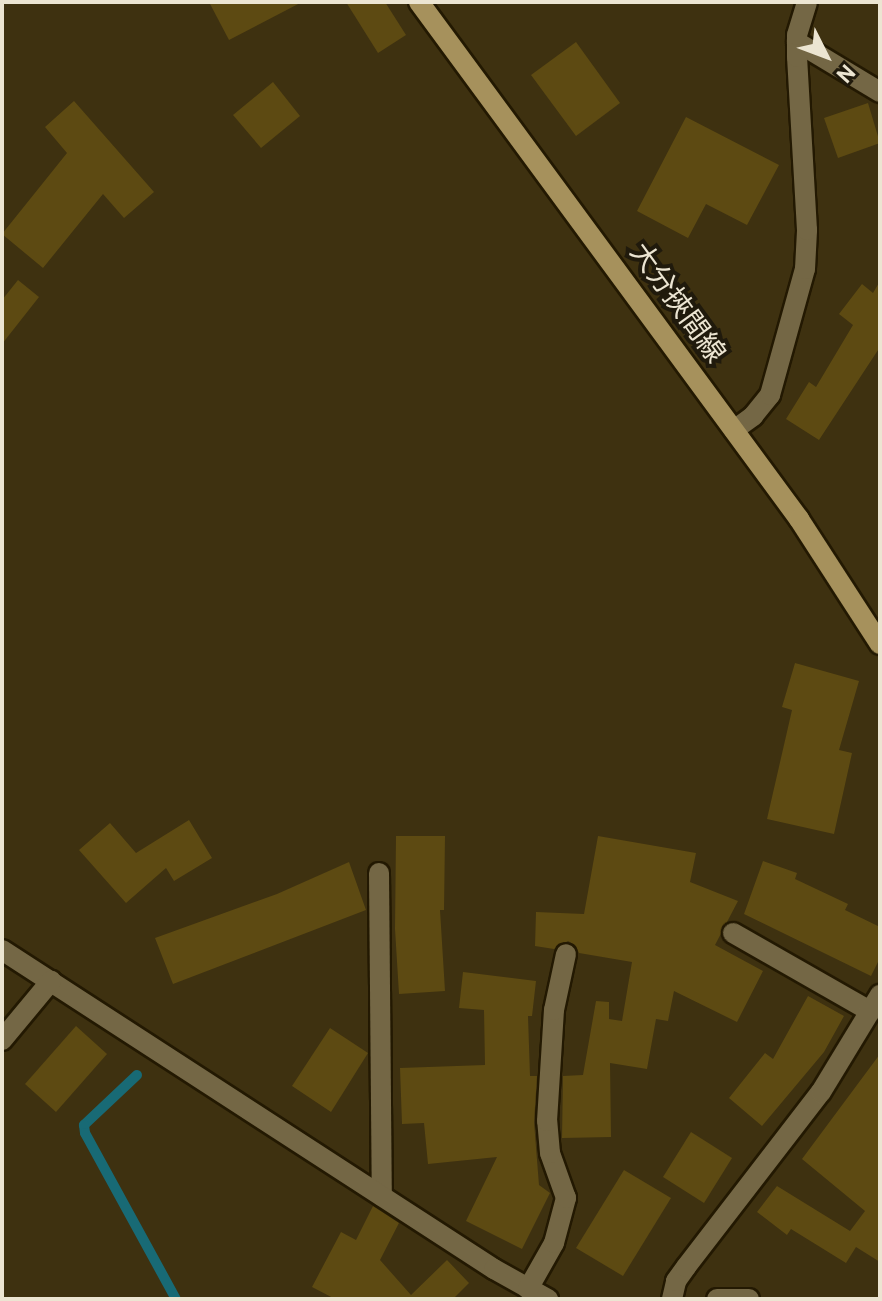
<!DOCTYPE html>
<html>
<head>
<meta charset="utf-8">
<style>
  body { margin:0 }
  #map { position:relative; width:882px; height:1301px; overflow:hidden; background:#3e3110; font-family:Overpass,"Noto Sans JP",sans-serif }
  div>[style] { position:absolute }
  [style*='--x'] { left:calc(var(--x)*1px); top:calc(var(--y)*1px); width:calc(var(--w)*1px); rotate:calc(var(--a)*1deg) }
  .stream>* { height:10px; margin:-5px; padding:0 5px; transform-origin:5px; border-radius:5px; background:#186a75 }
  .building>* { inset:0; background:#5d4a12 }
  .roads { filter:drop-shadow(2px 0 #231902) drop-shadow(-2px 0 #231902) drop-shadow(0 2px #231902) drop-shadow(0 -2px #231902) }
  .minor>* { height:20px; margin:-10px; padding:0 10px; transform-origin:10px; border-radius:10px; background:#746745 }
  .major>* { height:20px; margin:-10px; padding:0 10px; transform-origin:10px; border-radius:10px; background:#a6915c }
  span { translate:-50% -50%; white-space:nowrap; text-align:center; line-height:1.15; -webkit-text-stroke:8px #201a0c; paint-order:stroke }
  .street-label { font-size:28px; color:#ece5d2 }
  .frame { position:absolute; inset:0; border:4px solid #ece5d2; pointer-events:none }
  .north { position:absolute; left:786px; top:16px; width:80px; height:80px; -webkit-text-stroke:6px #201a0c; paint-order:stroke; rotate:132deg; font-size:22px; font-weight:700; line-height:32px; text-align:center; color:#ece5d2 }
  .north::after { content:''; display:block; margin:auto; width:28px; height:36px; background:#ece5d2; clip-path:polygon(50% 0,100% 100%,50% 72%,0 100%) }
</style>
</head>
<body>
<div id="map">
  <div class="stream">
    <i style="--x:137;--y:1075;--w:73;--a:136.7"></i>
    <i style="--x:84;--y:1125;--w:8;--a:83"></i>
    <i style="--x:85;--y:1133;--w:189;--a:61.3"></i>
  </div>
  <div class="building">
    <i style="clip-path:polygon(209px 2px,302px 2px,229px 40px)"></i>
    <i style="clip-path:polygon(346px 2px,385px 2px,406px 35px,378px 53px)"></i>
    <i style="clip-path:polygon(576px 42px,620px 103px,576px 136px,531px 75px)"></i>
    <i style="clip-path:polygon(273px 82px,300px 116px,261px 148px,233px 115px)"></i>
    <i style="clip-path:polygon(74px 101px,154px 192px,124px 218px,103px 194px,43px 268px,2px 234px,67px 153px,45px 127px)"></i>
    <i style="clip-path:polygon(868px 103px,880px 143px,838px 158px,824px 118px)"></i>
    <i style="clip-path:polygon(686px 117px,779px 165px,747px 225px,706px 204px,688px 238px,637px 211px)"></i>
    <i style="clip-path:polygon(18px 280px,39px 297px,2px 344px,2px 300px)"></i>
    <i style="clip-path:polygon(880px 281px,880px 347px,819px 440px,786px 419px,809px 382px,816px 387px,853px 325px,839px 314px,862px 284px,873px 293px)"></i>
    <i style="clip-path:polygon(795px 663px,859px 681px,839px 750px,852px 753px,834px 834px,767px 819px,792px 710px,782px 707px)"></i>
    <i style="clip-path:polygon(189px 820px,212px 858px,174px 881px,166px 868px,126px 903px,79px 850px,110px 823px,136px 853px)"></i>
    <i style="clip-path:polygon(396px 836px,445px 836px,444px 910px,440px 910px,445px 991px,399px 994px,395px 929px)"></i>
    <i style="clip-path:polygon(598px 836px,696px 853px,690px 882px,738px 901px,715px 945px,763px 971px,737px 1022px,674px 991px,668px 1021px,656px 1019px,647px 1069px,610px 1063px,611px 1137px,562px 1138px,563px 1076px,583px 1075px,596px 1001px,609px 1002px,609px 1019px,622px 1021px,632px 962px,579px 953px,575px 945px,568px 941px,554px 949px,535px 946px,536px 912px,584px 914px)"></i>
    <i style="clip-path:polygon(763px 861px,797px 873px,795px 879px,848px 904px,845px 910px,880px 927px,880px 958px,871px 976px,744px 914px)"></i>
    <i style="clip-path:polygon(349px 862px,366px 910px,173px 984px,155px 938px,277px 894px)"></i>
    <i style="clip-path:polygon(463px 972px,536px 981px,532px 1016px,528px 1016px,530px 1076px,537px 1076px,534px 1122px,539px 1185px,550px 1193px,522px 1249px,466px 1221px,497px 1157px,428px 1164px,424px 1123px,402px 1124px,400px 1068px,485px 1065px,484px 1010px,459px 1008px)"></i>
    <i style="clip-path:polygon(808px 996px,844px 1016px,824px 1052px,762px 1126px,729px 1098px,765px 1053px,773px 1059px)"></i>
    <i style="clip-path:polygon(76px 1026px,107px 1054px,56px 1112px,25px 1084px)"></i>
    <i style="clip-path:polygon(330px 1028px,368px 1053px,331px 1112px,292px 1086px)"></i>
    <i style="clip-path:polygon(880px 1054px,880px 1262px,856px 1247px,846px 1263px,791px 1229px,787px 1235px,757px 1212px,777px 1186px,850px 1231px,865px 1211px,802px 1159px)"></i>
    <i style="clip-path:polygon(691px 1132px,732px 1158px,704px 1203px,663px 1177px)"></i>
    <i style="clip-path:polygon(624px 1170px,671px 1198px,623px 1276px,576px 1248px)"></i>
    <i style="clip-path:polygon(373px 1206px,399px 1223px,380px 1260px,411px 1295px,447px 1260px,469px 1283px,453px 1299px,335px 1299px,312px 1287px,341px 1232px,356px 1240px)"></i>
  </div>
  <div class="roads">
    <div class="minor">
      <i style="--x:797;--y:42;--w:97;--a:31.1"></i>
      <i style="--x:734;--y:430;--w:24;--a:-36"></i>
      <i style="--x:753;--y:416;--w:27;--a:-51"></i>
      <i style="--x:770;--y:395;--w:131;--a:-74.5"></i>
      <i style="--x:805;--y:269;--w:39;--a:-87"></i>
      <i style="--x:807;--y:230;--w:173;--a:-93.3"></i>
      <i style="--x:797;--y:57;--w:22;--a:-90"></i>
      <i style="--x:797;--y:35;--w:34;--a:-73"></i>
      <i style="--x:379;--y:873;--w:323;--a:89.5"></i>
      <i style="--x:733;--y:933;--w:158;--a:29.7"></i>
      <i style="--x:2;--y:950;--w:586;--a:32.96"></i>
      <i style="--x:494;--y:1269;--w:62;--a:29.1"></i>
      <i style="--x:2;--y:1040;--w:77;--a:-50.3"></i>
      <i style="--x:528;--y:1289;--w:53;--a:-60.5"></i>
      <i style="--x:554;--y:1243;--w:47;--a:-75.1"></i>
      <i style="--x:566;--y:1198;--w:48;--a:-109.6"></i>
      <i style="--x:550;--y:1153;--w:32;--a:-95"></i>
      <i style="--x:547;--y:1121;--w:111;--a:-86.4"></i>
      <i style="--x:554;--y:1010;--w:57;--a:-77.9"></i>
      <i style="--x:672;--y:1299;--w:18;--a:-77"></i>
      <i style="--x:676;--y:1281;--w:17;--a:-54"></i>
      <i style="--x:686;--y:1267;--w:221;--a:-52.4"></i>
      <i style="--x:821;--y:1092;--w:114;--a:-58.7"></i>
      <i style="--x:717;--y:1299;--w:32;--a:0"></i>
    </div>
    <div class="major">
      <i style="--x:419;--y:2;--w:642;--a:53.68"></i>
      <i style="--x:799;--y:519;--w:149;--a:57.1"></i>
    </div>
  </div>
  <div class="street-label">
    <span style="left:676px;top:304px;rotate:54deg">大分挾間線</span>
  </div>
  <div class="frame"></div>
  <div class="north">N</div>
</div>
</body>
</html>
